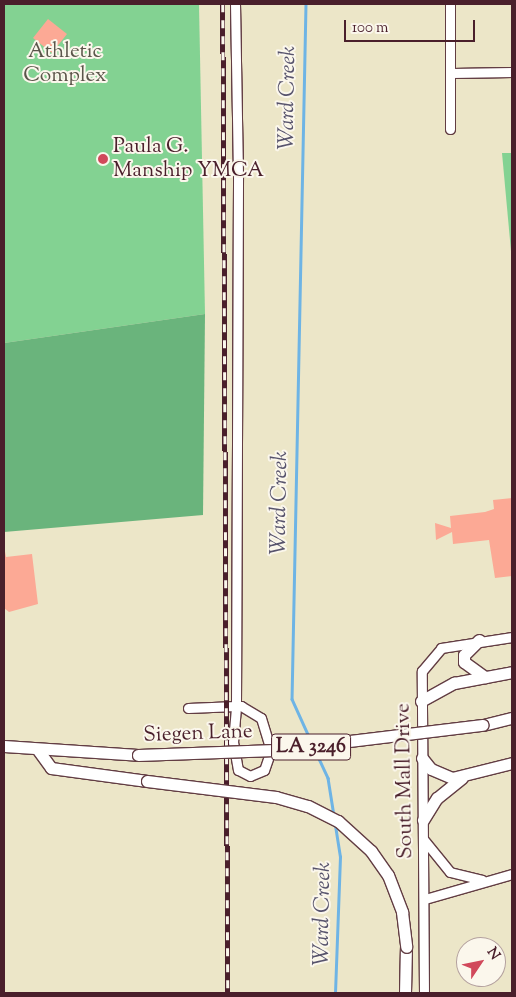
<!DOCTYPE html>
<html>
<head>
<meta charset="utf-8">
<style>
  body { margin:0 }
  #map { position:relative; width:516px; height:997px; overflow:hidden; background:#ece6c8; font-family:"Sorts Mill Goudy",serif }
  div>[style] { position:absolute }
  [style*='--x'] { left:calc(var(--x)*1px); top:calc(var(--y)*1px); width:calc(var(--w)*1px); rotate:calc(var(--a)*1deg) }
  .green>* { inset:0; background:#83d292 }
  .forest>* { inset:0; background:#6ab47c }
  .stream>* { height:2.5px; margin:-1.25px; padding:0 1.25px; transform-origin:1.25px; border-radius:1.25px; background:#6eb4e5 }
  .building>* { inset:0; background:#fca995 }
  .roads { filter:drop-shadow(1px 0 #623d43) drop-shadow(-1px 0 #623d43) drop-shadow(0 1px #623d43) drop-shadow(0 -1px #623d43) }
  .minor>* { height:9px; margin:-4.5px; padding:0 4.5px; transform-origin:4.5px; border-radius:4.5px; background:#fff }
  .major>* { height:11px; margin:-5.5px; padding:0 5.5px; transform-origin:5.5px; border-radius:5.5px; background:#fff }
  .rail>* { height:4.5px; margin-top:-2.25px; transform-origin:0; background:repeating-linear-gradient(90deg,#fbf7ec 0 8px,#4a1f2b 0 16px); box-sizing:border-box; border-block:1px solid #4a1f2b }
  .bridges { filter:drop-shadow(1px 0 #623d43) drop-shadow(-1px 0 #623d43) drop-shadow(0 1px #623d43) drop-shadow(0 -1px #623d43) }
  .major-bridge>* { height:11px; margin:-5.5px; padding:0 5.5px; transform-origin:5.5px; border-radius:5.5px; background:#fff }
  .dots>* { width:14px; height:14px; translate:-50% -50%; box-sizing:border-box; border:2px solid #fbf7ec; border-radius:50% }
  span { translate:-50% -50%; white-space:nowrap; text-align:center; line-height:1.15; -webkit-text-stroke:4px #fbf7ec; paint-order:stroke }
  .shield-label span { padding:1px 4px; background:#fbf7ec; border:1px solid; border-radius:4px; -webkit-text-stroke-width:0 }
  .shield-label { font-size:20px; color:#4a1f2b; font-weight:700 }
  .park-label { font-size:21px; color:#5b554a }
  .poi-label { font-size:21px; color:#4a1f2b }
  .left { translate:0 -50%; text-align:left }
  .street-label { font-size:21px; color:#4a1f2b }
  .water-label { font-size:22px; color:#57536c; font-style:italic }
  .frame { position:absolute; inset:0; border:5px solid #4a1f2b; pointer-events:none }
  .north { position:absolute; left:456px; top:937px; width:50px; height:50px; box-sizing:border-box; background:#fbf7ec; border:1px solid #b4a19f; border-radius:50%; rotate:56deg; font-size:14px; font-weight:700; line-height:20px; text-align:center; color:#4a1f2b }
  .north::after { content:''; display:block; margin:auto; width:18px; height:22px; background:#d1495b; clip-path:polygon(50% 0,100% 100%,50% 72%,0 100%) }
  .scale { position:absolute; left:344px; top:20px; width:131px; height:22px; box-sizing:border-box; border:2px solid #4a1f2b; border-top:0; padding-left:6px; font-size:15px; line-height:18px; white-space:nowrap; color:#4a1f2b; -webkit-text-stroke:4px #fbf7ec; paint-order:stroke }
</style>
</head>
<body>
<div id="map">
  <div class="green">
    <i style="clip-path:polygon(4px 4px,199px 4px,205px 314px,4px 343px)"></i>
    <i style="clip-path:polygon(502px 153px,512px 153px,512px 262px)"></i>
  </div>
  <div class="forest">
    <i style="clip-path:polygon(205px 314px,203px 515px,4px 532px,4px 343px)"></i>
  </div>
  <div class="stream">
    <i style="--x:306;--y:4;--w:695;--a:91.15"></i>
    <i style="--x:292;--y:699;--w:48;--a:65.6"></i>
    <i style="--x:315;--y:750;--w:31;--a:65"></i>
    <i style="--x:328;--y:778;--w:36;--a:81"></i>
    <i style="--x:335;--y:993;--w:136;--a:-87.9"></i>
    <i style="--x:340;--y:857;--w:33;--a:-99"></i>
  </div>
  <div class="building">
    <i style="clip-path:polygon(48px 19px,67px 34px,52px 53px,33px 38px)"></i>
    <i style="clip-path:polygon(512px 498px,512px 576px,495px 578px,489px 540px,453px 544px,452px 532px,436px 540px,435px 523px,451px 528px,450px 516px,485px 512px,494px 509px,493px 500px)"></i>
    <i style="clip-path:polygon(4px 546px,6px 557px,32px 554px,38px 604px,9px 612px,4px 608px)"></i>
  </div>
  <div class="roads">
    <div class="minor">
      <i style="--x:452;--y:73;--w:60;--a:-1"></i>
      <i style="--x:450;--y:129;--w:125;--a:-90"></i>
      <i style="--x:188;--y:708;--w:48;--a:-2.4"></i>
      <i style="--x:236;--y:706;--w:5;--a:0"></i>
      <i style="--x:241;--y:706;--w:23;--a:31"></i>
      <i style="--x:261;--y:718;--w:34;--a:73"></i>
      <i style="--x:271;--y:750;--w:21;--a:109"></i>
      <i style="--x:264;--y:770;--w:15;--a:157"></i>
      <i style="--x:250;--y:776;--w:13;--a:-153"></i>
      <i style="--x:238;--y:770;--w:28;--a:-100"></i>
      <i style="--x:233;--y:742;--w:36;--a:-85"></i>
      <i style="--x:236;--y:706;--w:531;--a:-89.78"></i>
      <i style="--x:238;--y:175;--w:171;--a:-91"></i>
      <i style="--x:424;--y:840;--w:41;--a:50.9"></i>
      <i style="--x:450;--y:872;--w:33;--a:14"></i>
      <i style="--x:425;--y:899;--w:91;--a:-16"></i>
      <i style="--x:424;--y:993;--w:322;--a:-90.4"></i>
      <i style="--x:422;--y:671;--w:30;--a:-50"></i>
      <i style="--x:441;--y:648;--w:72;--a:-8.8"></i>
    </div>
    <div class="major">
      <i style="--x:479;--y:640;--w:21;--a:135"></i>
      <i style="--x:464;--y:655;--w:7;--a:90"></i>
      <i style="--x:464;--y:662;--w:26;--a:36"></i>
      <i style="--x:421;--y:701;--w:38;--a:-29"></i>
      <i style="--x:454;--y:683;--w:59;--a:-10.7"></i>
      <i style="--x:483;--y:725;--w:30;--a:-14"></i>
      <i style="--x:4;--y:746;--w:134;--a:3.8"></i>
      <i style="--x:38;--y:750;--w:22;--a:54"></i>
      <i style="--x:51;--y:768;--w:97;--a:7.7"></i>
      <i style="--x:422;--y:758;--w:14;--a:51"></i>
      <i style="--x:431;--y:769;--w:23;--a:23"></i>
      <i style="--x:452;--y:778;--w:62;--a:-14"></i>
      <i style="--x:423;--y:820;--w:26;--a:-58"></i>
      <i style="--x:437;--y:798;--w:32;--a:-39"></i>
      <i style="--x:405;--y:993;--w:46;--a:-88.8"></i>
    </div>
  </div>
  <div class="rail">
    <i style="--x:223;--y:4;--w:989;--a:89.71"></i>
  </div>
  <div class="bridges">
    <div class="major-bridge">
      <i style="--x:138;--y:755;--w:137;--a:-2.1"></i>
      <i style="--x:275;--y:750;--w:209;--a:-6.9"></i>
      <i style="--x:147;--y:781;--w:130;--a:7.1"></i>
      <i style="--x:276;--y:797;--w:33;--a:16"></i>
      <i style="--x:308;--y:806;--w:34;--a:27"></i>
      <i style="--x:338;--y:821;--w:45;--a:42.3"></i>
      <i style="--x:371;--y:851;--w:29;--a:55"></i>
      <i style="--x:388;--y:875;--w:40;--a:69"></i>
      <i style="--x:402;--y:912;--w:35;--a:83"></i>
    </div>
  </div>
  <div class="dots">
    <i style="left:103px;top:159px;background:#d1495b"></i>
  </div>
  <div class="shield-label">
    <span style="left:311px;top:747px">LA 3246</span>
  </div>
  <div class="park-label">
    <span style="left:65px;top:64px">Athletic<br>Complex</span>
  </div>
  <div class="poi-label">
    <span class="left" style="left:113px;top:159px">Paula G.<br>Manship YMCA</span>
  </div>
  <div class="street-label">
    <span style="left:198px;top:734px;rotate:-2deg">Siegen Lane</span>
    <span style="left:405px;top:781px;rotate:-91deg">South Mall Drive</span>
  </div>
  <div class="water-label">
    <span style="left:289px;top:98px;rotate:-89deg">Ward Creek</span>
    <span style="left:281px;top:503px;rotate:-89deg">Ward Creek</span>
    <span style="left:324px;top:914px;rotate:-89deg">Ward Creek</span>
  </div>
  <div class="frame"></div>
  <div class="north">N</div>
  <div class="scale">100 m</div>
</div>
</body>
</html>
